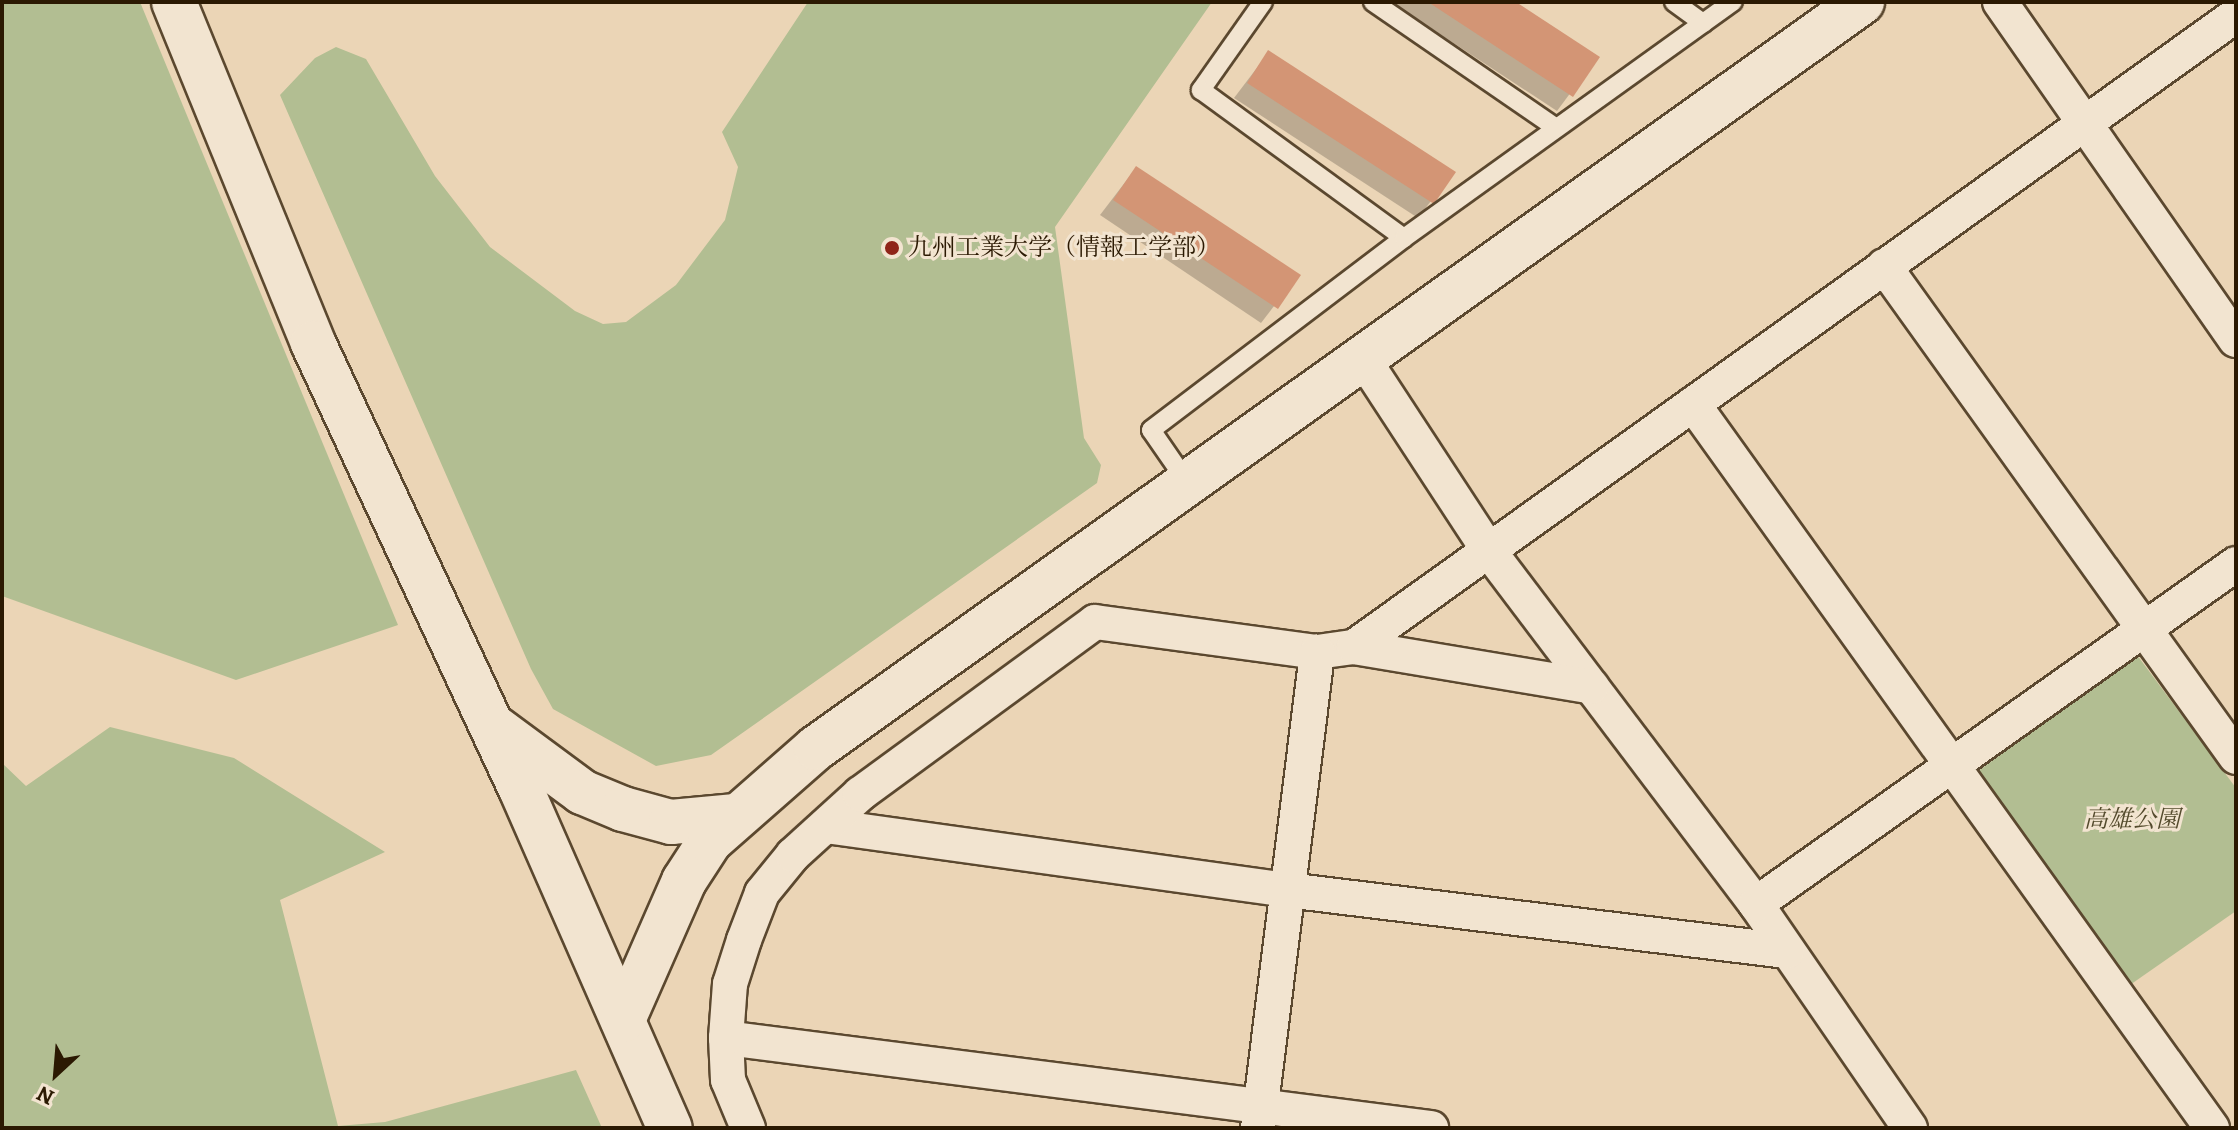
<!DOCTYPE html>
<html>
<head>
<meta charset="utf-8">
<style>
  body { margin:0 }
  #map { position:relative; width:2238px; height:1130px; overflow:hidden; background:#ebd5b6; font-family:Alegreya,"Noto Serif JP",serif }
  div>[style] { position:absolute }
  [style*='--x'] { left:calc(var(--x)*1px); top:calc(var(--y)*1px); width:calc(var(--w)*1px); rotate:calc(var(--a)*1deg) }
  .green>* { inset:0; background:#b2be92 }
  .shadow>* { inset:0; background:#0003 }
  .building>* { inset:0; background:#d39575 }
  .roads { filter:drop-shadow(2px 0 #5b482f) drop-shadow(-2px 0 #5b482f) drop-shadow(0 2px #5b482f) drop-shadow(0 -2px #5b482f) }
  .lane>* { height:18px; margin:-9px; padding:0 9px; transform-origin:9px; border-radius:9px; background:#f2e4d0 }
  .street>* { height:34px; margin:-17px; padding:0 17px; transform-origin:17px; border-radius:17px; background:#f2e4d0 }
  .secondary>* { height:44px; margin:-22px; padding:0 22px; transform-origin:22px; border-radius:22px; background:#f2e4d0 }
  .dots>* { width:22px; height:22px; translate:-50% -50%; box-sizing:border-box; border:4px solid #f2e4d0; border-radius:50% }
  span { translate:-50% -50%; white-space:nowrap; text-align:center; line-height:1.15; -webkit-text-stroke:6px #f2e4d0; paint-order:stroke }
  .poi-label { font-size:24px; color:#2b1902 }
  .left { translate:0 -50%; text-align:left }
  .park-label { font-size:24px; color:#544b2d; font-style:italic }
  .frame { position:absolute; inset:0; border:4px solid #2b1902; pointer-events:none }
  .north { position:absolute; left:16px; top:1034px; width:80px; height:80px; -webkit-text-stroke:6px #f2e4d0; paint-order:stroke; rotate:206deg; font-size:22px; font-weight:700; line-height:32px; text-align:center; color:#2b1902 }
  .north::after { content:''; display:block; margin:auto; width:28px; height:36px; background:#2b1902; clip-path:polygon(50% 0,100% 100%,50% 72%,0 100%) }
</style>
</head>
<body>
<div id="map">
  <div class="green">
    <i style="clip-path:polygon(2px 2px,140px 2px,398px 625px,236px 680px,2px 596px)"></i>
    <i style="clip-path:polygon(808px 2px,1212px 2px,1055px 227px,1084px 438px,1101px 465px,1097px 483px,711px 755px,656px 766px,553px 709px,531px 669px,280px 95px,315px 58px,336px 47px,366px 59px,435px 176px,490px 247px,575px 311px,603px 324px,626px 322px,676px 285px,725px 220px,738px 167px,722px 132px)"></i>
    <i style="clip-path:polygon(2137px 655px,2236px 788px,2236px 911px,2127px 987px,1974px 774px)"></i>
    <i style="clip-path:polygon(110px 727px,234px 758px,385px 852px,280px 900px,338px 1126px,385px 1122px,576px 1070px,602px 1128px,2px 1128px,2px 763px,26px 786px)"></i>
  </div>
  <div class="shadow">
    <i style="clip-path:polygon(1391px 2px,1513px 2px,1597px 57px,1557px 111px)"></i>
    <i style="clip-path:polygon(1269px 52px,1453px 172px,1418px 218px,1234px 98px)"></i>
    <i style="clip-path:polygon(1136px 168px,1298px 275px,1261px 323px,1100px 215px)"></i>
  </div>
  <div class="building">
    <i style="clip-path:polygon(1428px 2px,1516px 2px,1600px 57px,1573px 97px)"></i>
    <i style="clip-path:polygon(1268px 50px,1456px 172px,1434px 204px,1247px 83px)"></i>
    <i style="clip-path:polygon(1136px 166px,1301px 275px,1278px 309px,1113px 200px)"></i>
  </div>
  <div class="roads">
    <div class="lane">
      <i style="--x:1263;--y:2;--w:108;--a:125.2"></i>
      <i style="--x:1201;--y:90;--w:251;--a:36.1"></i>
      <i style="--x:1373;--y:2;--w:222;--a:34.5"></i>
      <i style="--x:1674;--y:2;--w:36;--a:36"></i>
      <i style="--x:1187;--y:482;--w:63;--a:-124.7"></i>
      <i style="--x:1151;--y:430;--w:318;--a:-37.2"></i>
      <i style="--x:1404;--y:238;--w:405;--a:-35.7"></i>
    </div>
    <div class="street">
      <i style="--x:2000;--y:2;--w:412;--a:55.1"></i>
      <i style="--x:1884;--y:266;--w:604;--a:54.36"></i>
      <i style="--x:1364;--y:360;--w:228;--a:56.8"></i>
      <i style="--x:1489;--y:551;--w:443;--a:52.9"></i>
      <i style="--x:1756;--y:904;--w:272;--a:55.5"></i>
      <i style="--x:1693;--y:404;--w:891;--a:54.37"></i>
      <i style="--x:1354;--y:647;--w:241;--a:9.5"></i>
      <i style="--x:826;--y:826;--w:465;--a:7.9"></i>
      <i style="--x:1287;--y:890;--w:504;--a:6.96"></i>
      <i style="--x:1756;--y:904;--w:588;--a:-35.31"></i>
      <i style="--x:726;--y:1038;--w:711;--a:7.28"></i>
      <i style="--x:748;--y:1128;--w:52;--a:-112.6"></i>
      <i style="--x:728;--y:1080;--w:42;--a:-92.7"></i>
      <i style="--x:726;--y:1038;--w:54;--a:-85.8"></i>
      <i style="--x:730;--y:984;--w:46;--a:-72.3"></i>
      <i style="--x:744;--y:940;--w:50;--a:-69"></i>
      <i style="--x:762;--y:893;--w:49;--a:-50.8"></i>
      <i style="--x:793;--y:855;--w:91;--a:-42.3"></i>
      <i style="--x:860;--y:794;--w:291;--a:-36.2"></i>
      <i style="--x:1095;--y:622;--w:224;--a:7.7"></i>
      <i style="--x:1317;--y:652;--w:37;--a:-8"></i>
      <i style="--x:1354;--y:647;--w:1085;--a:-35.62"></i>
      <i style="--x:1258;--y:1128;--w:480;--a:-82.9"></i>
    </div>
    <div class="secondary">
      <i style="--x:174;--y:2;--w:368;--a:67.8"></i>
      <i style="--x:313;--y:343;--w:492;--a:65"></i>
      <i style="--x:521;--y:789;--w:370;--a:66.3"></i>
      <i style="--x:497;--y:729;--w:106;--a:36.5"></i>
      <i style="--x:582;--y:792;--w:44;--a:22.5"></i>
      <i style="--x:623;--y:809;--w:50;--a:15.2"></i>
      <i style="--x:671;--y:822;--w:65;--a:-5.3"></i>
      <i style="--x:623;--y:1020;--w:152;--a:-66.3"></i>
      <i style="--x:684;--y:881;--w:48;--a:-57"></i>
      <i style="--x:710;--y:841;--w:141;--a:-41.3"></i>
      <i style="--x:816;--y:748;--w:1285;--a:-35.5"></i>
    </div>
  </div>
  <div class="dots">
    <i style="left:892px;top:248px;background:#8f2418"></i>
  </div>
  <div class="poi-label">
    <span class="left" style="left:908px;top:248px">九州工業大学（情報工学部）</span>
  </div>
  <div class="park-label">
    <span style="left:2132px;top:820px">高雄公園</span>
  </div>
  <div class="frame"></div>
  <div class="north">N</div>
</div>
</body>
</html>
